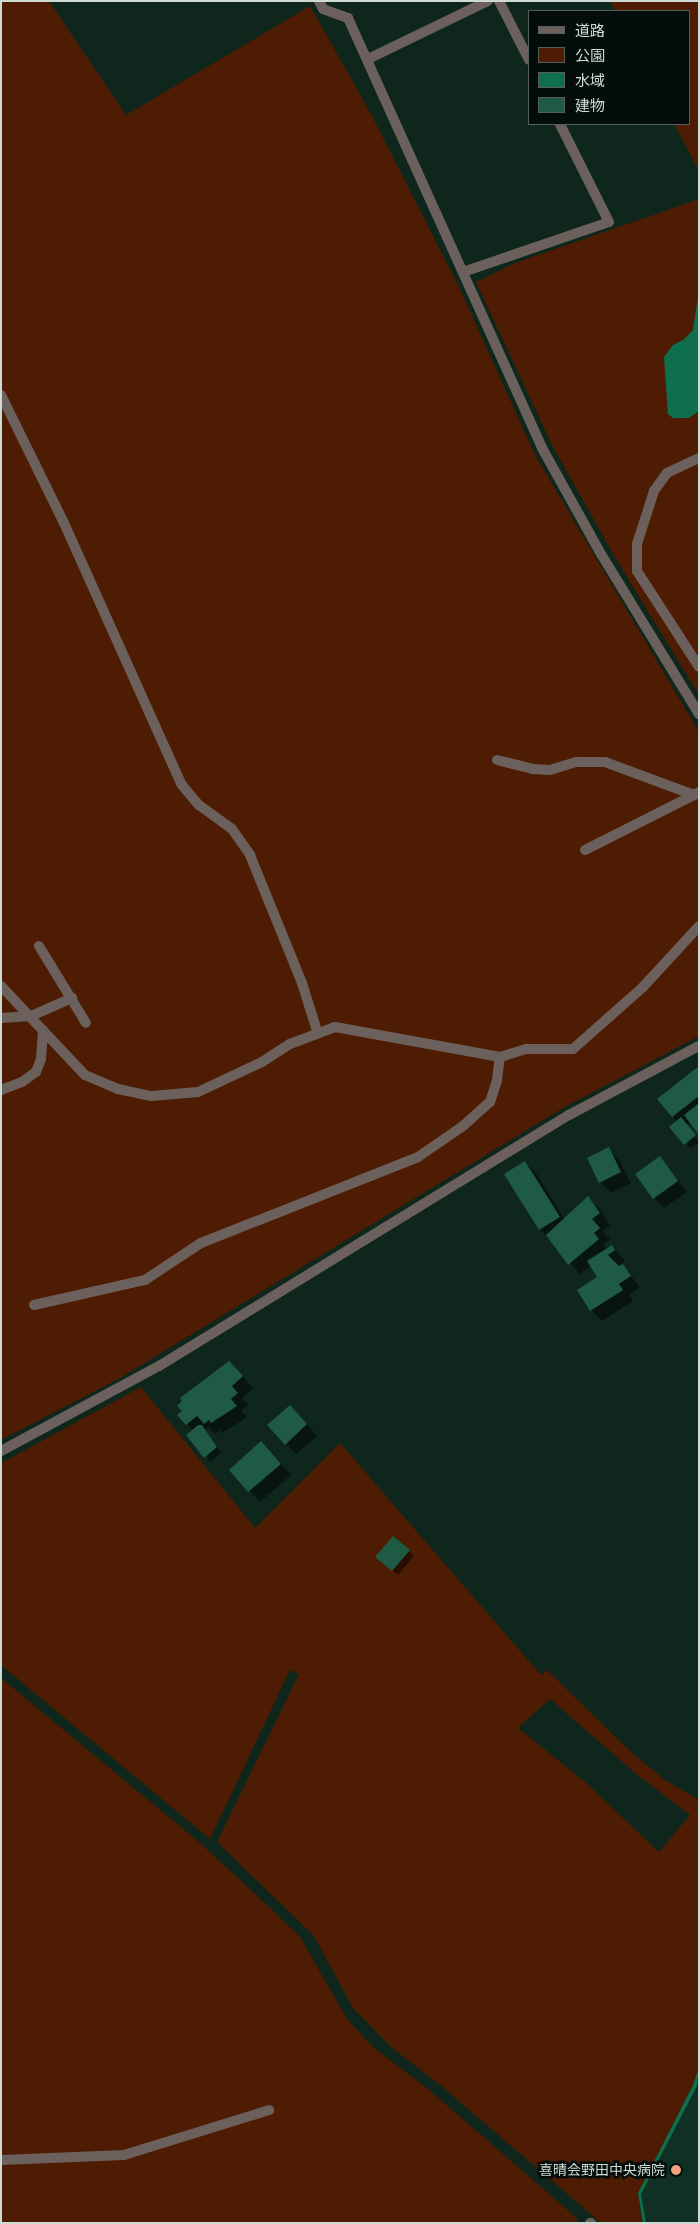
<!DOCTYPE html>
<html>
<head>
<meta charset="utf-8">
<style>
  body { margin:0 }
  #map { position:relative; width:700px; height:2224px; overflow:hidden; background:#0f261c; font-family:"IBM Plex Sans","Noto Sans JP",sans-serif }
  div>[style] { position:absolute }
  [style*='--x'] { left:calc(var(--x)*1px); top:calc(var(--y)*1px); width:calc(var(--w)*1px); rotate:calc(var(--a)*1deg) }
  .built>* { inset:0; background:#113024 }
  .green>* { inset:0; background:#4d1c03 }
  .water>* { inset:0; background:#0e6f4f }
  .shadow>* { inset:0; background:#0007 }
  .building>* { inset:0; background:#1f5b44 }
  .service>* { height:10px; margin:-5px; padding:0 5px; transform-origin:5px; border-radius:5px; background:#6b605c }
  .minor>* { height:10px; margin:-5px; padding:0 5px; transform-origin:5px; border-radius:5px; background:#6b605c }
  .dots>* { width:14px; height:14px; translate:-50% -50%; box-sizing:border-box; border:2px solid #040d09; border-radius:50% }
  span { translate:-50% -50%; white-space:nowrap; text-align:center; line-height:1.15; -webkit-text-stroke:5px #040d09; paint-order:stroke }
  .poi-label { font-size:14px; color:#cddbd4 }
  .right { translate:-100% -50%; text-align:right }
  .frame { position:absolute; inset:0; border:2px solid #cddbd4; pointer-events:none }
  .legend { position:absolute; left:528px; top:10px; width:162px; height:115px; box-sizing:border-box; background:#040d09; border:1px solid #545f5a; margin:0; padding:6px 9px; list-style:none; font-size:15px; color:#cddbd4 }
  .legend li { display:flex; align-items:center; gap:10px; height:25px }
  .legend b { width:25px; border:1px solid #545f5a }
</style>
</head>
<body>
<div id="map">
  <div class="built">
    <i style="clip-path:polygon(695px 2090px,699px 2092px,699px 2223px,646px 2223px,641px 2194px)"></i>
  </div>
  <div class="green">
    <i style="clip-path:polygon(1px 1px,49px 1px,126px 115px,310px 6px,371px 114px,459px 287px,535px 455px,699px 732px,699px 1036px,563px 1108px,120px 1378px,1px 1440px)"></i>
    <i style="clip-path:polygon(610px 1px,699px 1px,699px 171px,674px 124px,689px 124px,689px 11px,615px 11px)"></i>
    <i style="clip-path:polygon(699px 199px,699px 695px,613px 554px,551px 443px,476px 282px,515px 263px)"></i>
    <i style="clip-path:polygon(evenodd,141px 1387px,255px 1528px,340px 1443px,541px 1675px,547px 1670px,632px 1753px,665px 1780px,699px 1800px,699px 2067px,693px 2085px,638px 2193px,642px 2223px,600px 2222px,440px 2085px,391px 2047px,353px 2008px,314px 1936px,217px 1842px,299px 1674px,290px 1670px,210px 1839px,1px 1665px,1px 1463px,141px 1387px,550px 1699px,634px 1772px,690px 1815px,659px 1852px,585px 1782px,518px 1728px,550px 1699px)"></i>
    <i style="clip-path:polygon(1px 1678px,200px 1843px,267px 1905px,300px 1937px,347px 2019px,374px 2048px,428px 2089px,578px 2219px,577px 2223px,1px 2223px)"></i>
  </div>
  <div class="water">
    <i style="clip-path:polygon(699px 290px,699px 411px,689px 418px,673px 418px,668px 414px,664px 357px,673px 345px,683px 340px,693px 330px)"></i>
    <i style="clip-path:polygon(699px 2067px,697px 2086px,641px 2194px,646px 2223px,643px 2223px,638px 2193px,693px 2085px)"></i>
  </div>
  <div class="shadow">
    <i style="clip-path:polygon(699px 1068px,699px 1133px,690px 1121px,686px 1125px,699px 1142px,690px 1149px,673px 1116px)"></i>
    <i style="clip-path:polygon(608px 1149px,619px 1160px,631px 1183px,611px 1193px,600px 1182px)"></i>
    <i style="clip-path:polygon(660px 1157px,687px 1192px,664px 1208px,654px 1198px)"></i>
    <i style="clip-path:polygon(525px 1162px,536px 1173px,565px 1220px,588px 1198px,599px 1208px,610px 1225px,602px 1231px,610px 1239px,603px 1244px,608px 1250px,612px 1247px,623px 1258px,625px 1261px,621px 1264px,640px 1287px,629px 1295px,633px 1301px,602px 1321px,591px 1310px,599px 1278px,591px 1265px,580px 1274px,540px 1229px)"></i>
    <i style="clip-path:polygon(240px 1373px,253px 1388px,242px 1398px,248px 1405px,241px 1411px,247px 1417px,222px 1433px,220px 1430px,215px 1434px,208px 1427px,205px 1429px,221px 1453px,210px 1462px,194px 1431px,179px 1415px)"></i>
    <i style="clip-path:polygon(301px 1417px,317px 1436px,296px 1454px,286px 1444px)"></i>
    <i style="clip-path:polygon(272px 1454px,291px 1475px,260px 1502px,230px 1470px)"></i>
    <i style="clip-path:polygon(409px 1551px,414px 1556px,398px 1575px,382px 1562px)"></i>
  </div>
  <div class="building">
    <i style="clip-path:polygon(699px 1066px,699px 1096px,672px 1117px,657px 1099px)"></i>
    <i style="clip-path:polygon(699px 1103px,699px 1135px,684px 1115px)"></i>
    <i style="clip-path:polygon(681px 1117px,696px 1135px,684px 1145px,669px 1127px)"></i>
    <i style="clip-path:polygon(609px 1147px,621px 1172px,599px 1183px,587px 1158px)"></i>
    <i style="clip-path:polygon(660px 1156px,678px 1181px,653px 1199px,635px 1174px)"></i>
    <i style="clip-path:polygon(525px 1161px,560px 1217px,539px 1230px,504px 1174px)"></i>
    <i style="clip-path:polygon(588px 1196px,600px 1213px,592px 1219px,600px 1228px,594px 1233px,599px 1239px,568px 1265px,546px 1235px)"></i>
    <i style="clip-path:polygon(612px 1245px,615px 1250px,608px 1255px,619px 1266px,623px 1264px,631px 1276px,619px 1284px,623px 1290px,590px 1311px,577px 1290px,597px 1277px,587px 1261px)"></i>
    <i style="clip-path:polygon(229px 1361px,243px 1376px,232px 1386px,238px 1393px,231px 1399px,237px 1406px,211px 1423px,209px 1420px,204px 1424px,197px 1416px,186px 1425px,177px 1415px,182px 1411px,177px 1406px,182px 1401px,180px 1398px)"></i>
    <i style="clip-path:polygon(290px 1405px,307px 1424px,285px 1445px,267px 1425px)"></i>
    <i style="clip-path:polygon(198px 1425px,202px 1425px,217px 1447px,204px 1458px,186px 1435px)"></i>
    <i style="clip-path:polygon(261px 1441px,281px 1464px,248px 1492px,229px 1470px)"></i>
    <i style="clip-path:polygon(393px 1536px,410px 1550px,392px 1571px,375px 1557px)"></i>
  </div>
  <div class="service">
    <i style="--x:1;--y:395;--w:143;--a:63.8"></i>
    <i style="--x:64;--y:523;--w:287;--a:65.8"></i>
    <i style="--x:182;--y:785;--w:26;--a:50"></i>
    <i style="--x:199;--y:805;--w:41;--a:36"></i>
    <i style="--x:232;--y:829;--w:32;--a:55"></i>
    <i style="--x:250;--y:855;--w:138;--a:67.9"></i>
    <i style="--x:302;--y:983;--w:53;--a:72.6"></i>
    <i style="--x:699;--y:458;--w:35;--a:155"></i>
    <i style="--x:667;--y:473;--w:22;--a:126"></i>
    <i style="--x:654;--y:491;--w:56;--a:107.8"></i>
    <i style="--x:637;--y:544;--w:27;--a:90"></i>
    <i style="--x:637;--y:571;--w:114;--a:57.1"></i>
    <i style="--x:497;--y:760;--w:36;--a:14"></i>
    <i style="--x:532;--y:769;--w:18;--a:3"></i>
    <i style="--x:550;--y:770;--w:28;--a:-17"></i>
    <i style="--x:577;--y:762;--w:28;--a:0"></i>
    <i style="--x:605;--y:762;--w:95;--a:20.3"></i>
    <i style="--x:694;--y:795;--w:6;--a:-31"></i>
    <i style="--x:585;--y:850;--w:122;--a:-26.8"></i>
    <i style="--x:39;--y:946;--w:90;--a:58.6"></i>
    <i style="--x:1;--y:986;--w:122;--a:46.7"></i>
    <i style="--x:85;--y:1075;--w:36;--a:23"></i>
    <i style="--x:118;--y:1089;--w:34;--a:12"></i>
    <i style="--x:151;--y:1096;--w:47;--a:-4.9"></i>
    <i style="--x:198;--y:1092;--w:71;--a:-25.1"></i>
    <i style="--x:262;--y:1062;--w:33;--a:-33"></i>
    <i style="--x:290;--y:1044;--w:48;--a:-20.7"></i>
    <i style="--x:335;--y:1027;--w:168;--a:10.3"></i>
    <i style="--x:500;--y:1057;--w:28;--a:-17"></i>
    <i style="--x:527;--y:1049;--w:46;--a:0"></i>
    <i style="--x:573;--y:1049;--w:94;--a:-41.5"></i>
    <i style="--x:643;--y:987;--w:83;--a:-47.4"></i>
    <i style="--x:1;--y:1018;--w:30;--a:-4"></i>
    <i style="--x:31;--y:1016;--w:45;--a:-23.7"></i>
    <i style="--x:1;--y:1090;--w:22;--a:-21"></i>
    <i style="--x:22;--y:1082;--w:17;--a:-36"></i>
    <i style="--x:36;--y:1072;--w:14;--a:-69"></i>
    <i style="--x:41;--y:1059;--w:29;--a:-86"></i>
    <i style="--x:34;--y:1305;--w:114;--a:-12.7"></i>
    <i style="--x:145;--y:1280;--w:67;--a:-33.5"></i>
    <i style="--x:201;--y:1243;--w:233;--a:-21.6"></i>
    <i style="--x:418;--y:1157;--w:55;--a:-34.6"></i>
    <i style="--x:463;--y:1126;--w:36;--a:-42"></i>
    <i style="--x:490;--y:1102;--w:23;--a:-72"></i>
    <i style="--x:497;--y:1080;--w:23;--a:-83"></i>
    <i style="--x:1;--y:2160;--w:123;--a:-2.3"></i>
    <i style="--x:124;--y:2155;--w:152;--a:-17.2"></i>
  </div>
  <div class="minor">
    <i style="--x:319;--y:1;--w:9;--a:63"></i>
    <i style="--x:323;--y:9;--w:27;--a:20"></i>
    <i style="--x:348;--y:18;--w:472;--a:65.7"></i>
    <i style="--x:542;--y:448;--w:121;--a:60.9"></i>
    <i style="--x:601;--y:554;--w:188;--a:58.5"></i>
    <i style="--x:499;--y:1;--w:66;--a:63"></i>
    <i style="--x:368;--y:59;--w:133;--a:-25.8"></i>
    <i style="--x:463;--y:272;--w:154;--a:-18.9"></i>
    <i style="--x:609;--y:222;--w:110;--a:-116.6"></i>
    <i style="--x:1;--y:1451;--w:179;--a:-28.3"></i>
    <i style="--x:159;--y:1366;--w:481;--a:-31.5"></i>
    <i style="--x:569;--y:1115;--w:147;--a:-28"></i>
    <i style="--x:590;--y:2223;--w:1;--a:0"></i>
  </div>
  <div class="dots">
    <i style="left:676px;top:2170px;background:#f2a07e"></i>
  </div>
  <div class="poi-label">
    <span class="right" style="left:665px;top:2170px">喜晴会野田中央病院</span>
  </div>
  <div class="frame"></div>
  <ul class="legend">
  <li><b style="height:6px;background:#6b605c"></b>道路</li>
  <li><b style="height:14px;background:#4d1c03"></b>公園</li>
  <li><b style="height:14px;background:#0e6f4f"></b>水域</li>
  <li><b style="height:14px;background:#1f5b44"></b>建物</li>
  </ul>
</div>
</body>
</html>
